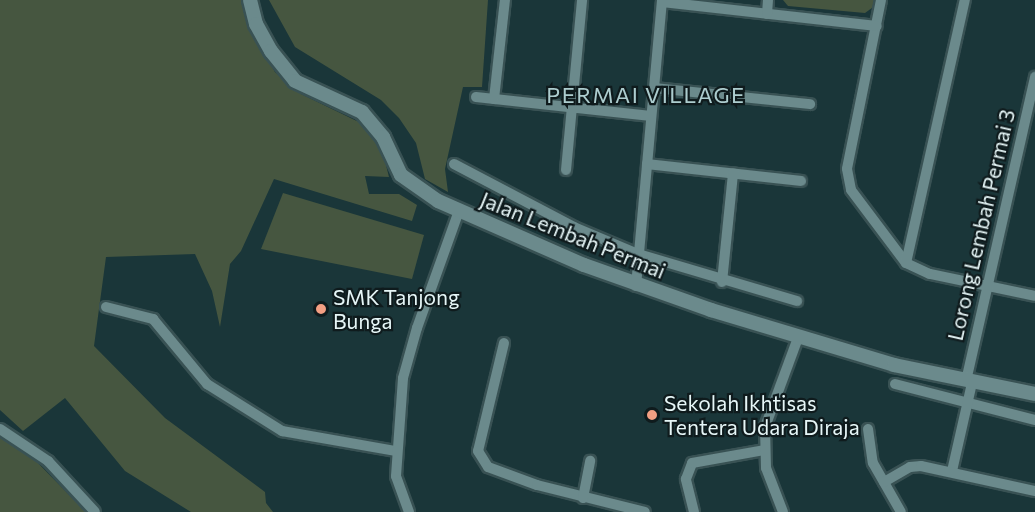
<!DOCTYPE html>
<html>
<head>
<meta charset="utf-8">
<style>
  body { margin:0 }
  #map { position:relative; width:1035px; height:512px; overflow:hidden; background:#1a3639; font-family:Commissioner,sans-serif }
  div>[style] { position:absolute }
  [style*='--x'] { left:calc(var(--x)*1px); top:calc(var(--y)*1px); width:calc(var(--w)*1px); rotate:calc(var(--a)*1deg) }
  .green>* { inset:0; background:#465640 }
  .roads { filter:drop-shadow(2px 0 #395254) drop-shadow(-2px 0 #395254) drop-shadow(0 2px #395254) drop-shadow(0 -2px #395254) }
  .minor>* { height:10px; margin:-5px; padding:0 5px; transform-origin:5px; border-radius:5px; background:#6b8a8c }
  .secondary>* { height:14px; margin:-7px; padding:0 7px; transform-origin:7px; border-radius:7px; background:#6b8a8c }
  .dots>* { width:16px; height:16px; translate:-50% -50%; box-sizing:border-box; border:3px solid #0f1b1d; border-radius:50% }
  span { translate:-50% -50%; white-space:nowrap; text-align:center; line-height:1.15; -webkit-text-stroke:4.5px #0f1b1d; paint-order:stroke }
  .street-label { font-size:21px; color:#e6f6f7 }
  .poi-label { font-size:21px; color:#e6f6f7 }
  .left { translate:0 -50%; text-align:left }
  .neighbourhood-label { font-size:22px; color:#adcdcf; letter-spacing:1.5px }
</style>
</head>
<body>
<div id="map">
  <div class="green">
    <i style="clip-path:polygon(0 0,242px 0,248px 25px,275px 72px,301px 94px,365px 125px,384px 157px,389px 177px,365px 176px,369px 194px,399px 194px,417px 205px,412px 221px,274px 179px,241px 251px,230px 264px,220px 327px,212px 291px,195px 254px,106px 257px,94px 346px,165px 418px,265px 492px,266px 503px,273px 512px,191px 512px,125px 471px,65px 398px,23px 431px,0 410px)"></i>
    <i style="clip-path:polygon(269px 0,488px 0,482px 87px,463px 87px,445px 169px,448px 192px,425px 179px,416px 143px,399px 118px,381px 100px,295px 47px)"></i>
    <i style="clip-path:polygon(783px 0,876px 0,876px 5px,865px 13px,788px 6px)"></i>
    <i style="clip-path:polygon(283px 193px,424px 235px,412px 279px,261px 249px)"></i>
    <i style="clip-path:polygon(0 437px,37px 462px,86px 512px,0 512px)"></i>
  </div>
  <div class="roads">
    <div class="minor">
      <i style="--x:881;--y:0;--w:172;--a:101.4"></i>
      <i style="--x:847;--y:169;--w:21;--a:79"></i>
      <i style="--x:851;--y:190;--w:91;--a:53"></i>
      <i style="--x:906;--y:263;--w:26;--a:25"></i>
      <i style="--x:930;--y:274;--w:107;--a:11.8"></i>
      <i style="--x:662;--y:2;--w:216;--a:6.4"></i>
      <i style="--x:767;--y:14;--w:14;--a:-86"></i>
      <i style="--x:654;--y:88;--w:157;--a:5.9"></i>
      <i style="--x:476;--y:97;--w:176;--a:6.2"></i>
      <i style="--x:494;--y:99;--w:100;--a:-83.7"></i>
      <i style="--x:454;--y:164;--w:136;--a:27.7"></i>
      <i style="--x:574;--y:227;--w:69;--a:22.9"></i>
      <i style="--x:638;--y:254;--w:166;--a:16.5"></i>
      <i style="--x:647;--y:164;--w:155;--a:6.3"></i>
      <i style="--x:566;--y:170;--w:171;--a:-84.6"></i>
      <i style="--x:906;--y:263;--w:270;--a:-77.4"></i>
      <i style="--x:722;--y:282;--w:109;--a:-84.2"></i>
      <i style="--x:636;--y:286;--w:287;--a:-84.8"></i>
      <i style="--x:106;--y:307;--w:49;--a:14.3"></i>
      <i style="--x:153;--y:319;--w:85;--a:50.3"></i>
      <i style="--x:207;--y:384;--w:89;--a:32.1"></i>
      <i style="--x:282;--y:431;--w:116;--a:10"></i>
      <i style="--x:504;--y:343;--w:111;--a:103.5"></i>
      <i style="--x:478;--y:451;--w:19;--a:58"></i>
      <i style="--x:488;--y:467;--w:52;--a:20.2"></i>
      <i style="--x:537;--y:485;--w:111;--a:14"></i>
      <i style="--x:966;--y:381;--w:312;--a:-77.2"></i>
      <i style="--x:895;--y:384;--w:145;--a:14.4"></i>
      <i style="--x:0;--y:429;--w:58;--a:33.7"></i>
      <i style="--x:48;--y:461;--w:69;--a:47.3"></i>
      <i style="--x:868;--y:429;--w:34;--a:82"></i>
      <i style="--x:873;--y:463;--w:56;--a:60.3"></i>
      <i style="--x:952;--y:471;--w:90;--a:-77.2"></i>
      <i style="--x:884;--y:482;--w:30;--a:-30"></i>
      <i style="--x:910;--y:467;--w:11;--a:-5"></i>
      <i style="--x:921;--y:466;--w:117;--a:12.4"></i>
      <i style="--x:583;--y:498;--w:38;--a:-79"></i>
      <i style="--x:409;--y:512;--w:38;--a:-110"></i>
      <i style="--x:396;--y:476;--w:98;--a:-85.9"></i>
      <i style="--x:403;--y:378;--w:52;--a:-74.4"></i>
      <i style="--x:417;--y:328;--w:124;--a:-70.3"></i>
      <i style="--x:694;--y:512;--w:34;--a:-104"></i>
      <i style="--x:686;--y:479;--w:17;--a:-69"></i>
      <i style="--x:692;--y:463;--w:73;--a:-10.2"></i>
      <i style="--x:783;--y:512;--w:47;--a:-111.1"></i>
      <i style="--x:766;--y:468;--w:41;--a:-91.4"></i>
      <i style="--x:765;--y:427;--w:95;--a:-69.7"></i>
    </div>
    <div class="secondary">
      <i style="--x:250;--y:0;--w:25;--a:76"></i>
      <i style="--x:256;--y:24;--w:31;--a:61"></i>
      <i style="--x:271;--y:51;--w:38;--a:51"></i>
      <i style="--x:295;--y:81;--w:74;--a:24.8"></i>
      <i style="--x:362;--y:112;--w:33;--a:50"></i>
      <i style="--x:383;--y:137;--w:42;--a:64.7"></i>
      <i style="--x:401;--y:175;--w:45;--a:35.1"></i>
      <i style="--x:438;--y:201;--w:159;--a:23.7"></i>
      <i style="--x:584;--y:265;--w:135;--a:19.5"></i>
      <i style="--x:711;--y:310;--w:191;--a:16.7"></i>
      <i style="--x:894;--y:365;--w:144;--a:11.6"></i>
    </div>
  </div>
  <div class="dots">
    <i style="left:321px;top:309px;background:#f39f83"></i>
    <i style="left:652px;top:415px;background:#f39f83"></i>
  </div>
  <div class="street-label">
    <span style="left:981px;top:225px;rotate:-77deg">Lorong Lembah Permai 3</span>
    <span style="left:573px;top:235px;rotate:22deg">Jalan Lembah Permai</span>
  </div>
  <div class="poi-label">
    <span class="left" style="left:333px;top:309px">SMK Tanjong<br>Bunga</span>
    <span class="left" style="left:664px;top:415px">Sekolah Ikhtisas<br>Tentera Udara Diraja</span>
  </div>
  <div class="neighbourhood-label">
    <span style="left:646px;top:95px">PERMAI VILLAGE</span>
  </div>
</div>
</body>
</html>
